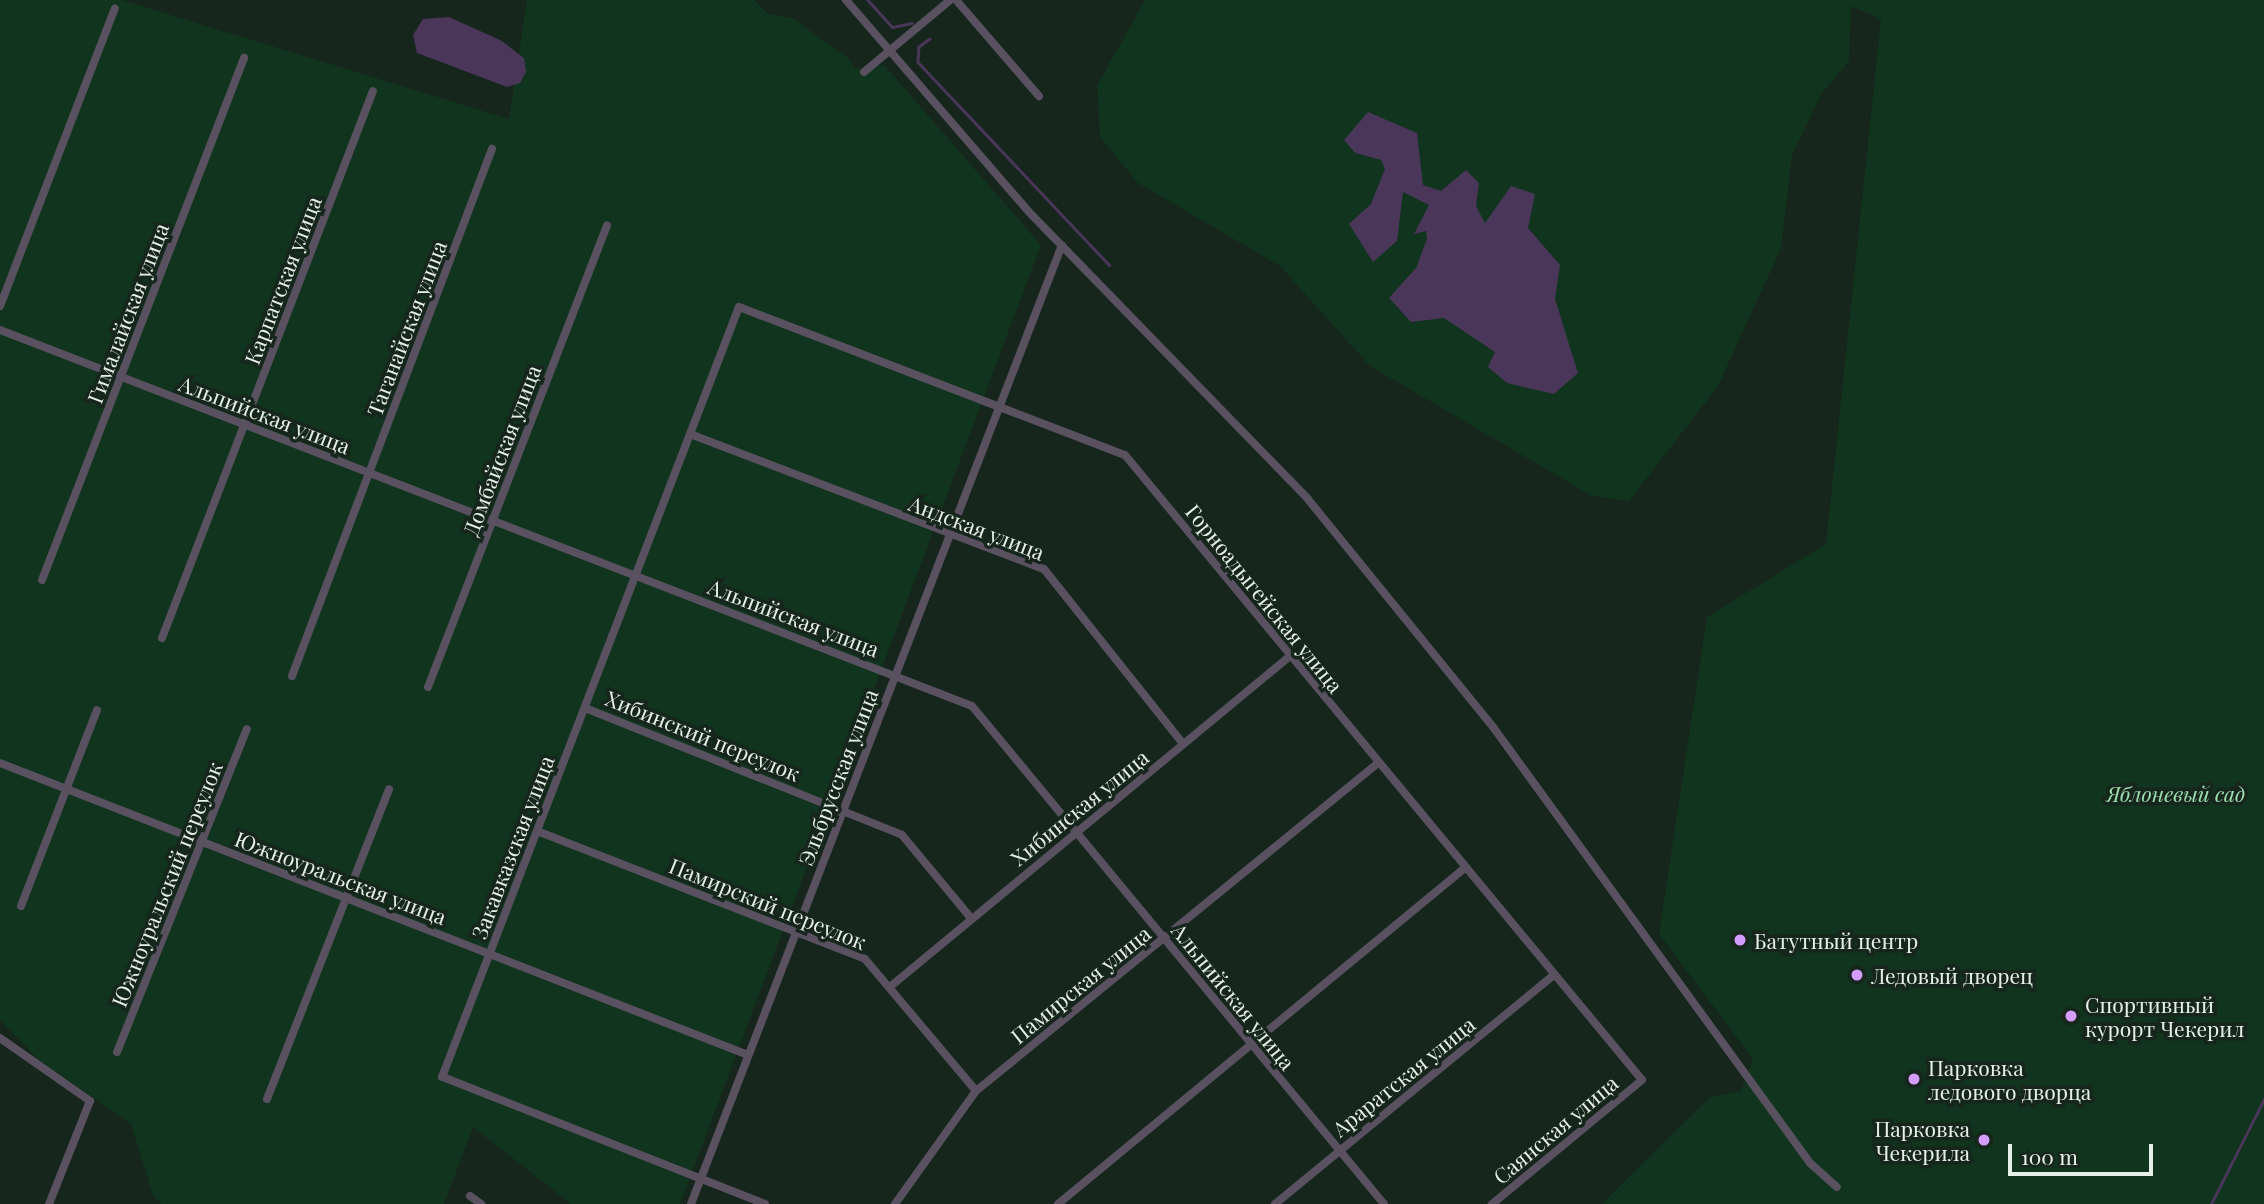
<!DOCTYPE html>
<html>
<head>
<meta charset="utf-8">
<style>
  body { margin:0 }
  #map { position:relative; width:2264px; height:1204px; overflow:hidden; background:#17261c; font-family:"Playfair Display",serif }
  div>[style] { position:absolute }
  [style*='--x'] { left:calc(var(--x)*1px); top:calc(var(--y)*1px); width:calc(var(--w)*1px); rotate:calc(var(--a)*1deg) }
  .green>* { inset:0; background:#10341e }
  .water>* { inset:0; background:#493659 }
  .stream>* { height:2.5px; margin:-1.25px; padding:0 1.25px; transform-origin:1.25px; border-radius:1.25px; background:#493659 }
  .street>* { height:8px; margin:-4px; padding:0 4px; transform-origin:4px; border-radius:4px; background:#595060 }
  .dots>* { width:19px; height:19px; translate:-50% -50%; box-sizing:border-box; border:4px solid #17261c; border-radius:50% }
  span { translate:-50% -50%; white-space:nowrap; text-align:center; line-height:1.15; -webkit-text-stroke:7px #17261c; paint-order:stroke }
  .street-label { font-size:21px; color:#e6f0e9 }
  .park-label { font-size:21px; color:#9de0b2; font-style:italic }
  .poi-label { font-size:21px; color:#e6f0e9 }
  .left { translate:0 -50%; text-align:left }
  .right { translate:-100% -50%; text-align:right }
  .scale { position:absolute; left:2008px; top:1144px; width:145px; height:32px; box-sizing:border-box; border:4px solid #e6f0e9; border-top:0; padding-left:9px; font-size:21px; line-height:24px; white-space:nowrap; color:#e6f0e9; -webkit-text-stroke:5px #17261c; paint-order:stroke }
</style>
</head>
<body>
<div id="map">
  <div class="green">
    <i style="clip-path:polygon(0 0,122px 0,509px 119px,527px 0,754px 0,768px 14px,792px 18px,848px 58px,855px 69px,884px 65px,1041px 245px,680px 1204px,571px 1204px,473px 1127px,444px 1204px,161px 1204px,153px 1195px,131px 1124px,40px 1061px,0 1020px)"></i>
    <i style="clip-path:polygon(1145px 0,2264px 0,2264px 1204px,1602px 1204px,1710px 1097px,1741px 1091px,1753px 1059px,1659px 934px,1707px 617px,1826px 544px,1881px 19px,1851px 6px,1849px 61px,1822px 93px,1792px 155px,1781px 248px,1718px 386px,1629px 501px,1592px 496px,1370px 366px,1280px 266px,1138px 183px,1100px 137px,1097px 86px)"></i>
  </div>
  <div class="water">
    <i style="clip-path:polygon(449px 17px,502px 41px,524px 58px,526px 72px,520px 83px,507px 87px,417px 53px,413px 35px,423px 19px)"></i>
    <i style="clip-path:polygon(1368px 112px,1417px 133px,1423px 185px,1441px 191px,1466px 170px,1479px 183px,1476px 206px,1485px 223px,1511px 186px,1535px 194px,1528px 228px,1560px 265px,1555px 299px,1578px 373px,1554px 394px,1507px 383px,1488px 367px,1495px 352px,1444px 318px,1411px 322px,1389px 298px,1416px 268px,1427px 239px,1426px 231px,1414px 234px,1429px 205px,1403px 192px,1397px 241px,1373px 262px,1349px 224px,1371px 204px,1385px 169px,1381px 160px,1355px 153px,1344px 140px)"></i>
  </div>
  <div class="stream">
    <i style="--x:868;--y:0;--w:36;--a:48"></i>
    <i style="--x:892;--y:27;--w:20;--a:-11"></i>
    <i style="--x:930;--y:39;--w:14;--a:144"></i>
    <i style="--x:919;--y:47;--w:15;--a:94"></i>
    <i style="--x:918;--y:62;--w:279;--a:46.7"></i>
    <i style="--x:2211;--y:1204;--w:118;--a:-63.2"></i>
  </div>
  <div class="street">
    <i style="--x:846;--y:0;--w:280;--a:49.2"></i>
    <i style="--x:1029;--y:212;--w:399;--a:45.8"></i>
    <i style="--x:1307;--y:498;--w:295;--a:50.9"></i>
    <i style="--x:1493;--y:727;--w:539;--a:53.98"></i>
    <i style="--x:1810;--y:1163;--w:36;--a:42"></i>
    <i style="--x:956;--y:0;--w:127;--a:49.2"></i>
    <i style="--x:864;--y:72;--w:112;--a:-39.9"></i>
    <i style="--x:0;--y:306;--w:319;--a:-68.9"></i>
    <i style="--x:0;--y:330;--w:1042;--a:21.15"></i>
    <i style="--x:972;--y:706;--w:646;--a:50.4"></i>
    <i style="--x:690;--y:434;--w:379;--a:20.9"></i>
    <i style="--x:1044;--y:569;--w:223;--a:51.5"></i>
    <i style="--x:42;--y:580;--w:560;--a:-68.84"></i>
    <i style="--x:162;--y:638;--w:586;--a:-68.91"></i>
    <i style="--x:292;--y:676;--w:564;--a:-69.22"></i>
    <i style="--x:428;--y:687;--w:495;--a:-68.8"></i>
    <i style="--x:585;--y:708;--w:341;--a:21.8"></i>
    <i style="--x:902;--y:835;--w:108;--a:50.3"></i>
    <i style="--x:0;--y:763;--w:803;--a:21.32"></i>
    <i style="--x:537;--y:831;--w:352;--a:21.3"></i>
    <i style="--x:865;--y:959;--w:172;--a:49.9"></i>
    <i style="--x:21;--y:906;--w:210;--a:-68.8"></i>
    <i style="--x:891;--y:986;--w:518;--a:-39.59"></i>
    <i style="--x:0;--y:1038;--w:110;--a:35"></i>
    <i style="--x:90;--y:1101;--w:111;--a:111.7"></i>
    <i style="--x:117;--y:1052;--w:348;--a:-68.1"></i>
    <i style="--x:267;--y:1099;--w:333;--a:-68.5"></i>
    <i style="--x:470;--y:1196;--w:14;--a:36"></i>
    <i style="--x:691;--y:1204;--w:1028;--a:-68.85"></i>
    <i style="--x:765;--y:1204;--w:347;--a:-158.5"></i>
    <i style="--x:442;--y:1077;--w:825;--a:-68.91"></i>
    <i style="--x:739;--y:307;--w:413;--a:21"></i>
    <i style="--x:1125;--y:455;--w:811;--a:50.4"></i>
    <i style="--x:1642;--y:1080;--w:195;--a:140.4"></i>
    <i style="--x:895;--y:1204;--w:139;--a:-54.4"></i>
    <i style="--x:976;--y:1091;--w:519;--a:-39.21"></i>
    <i style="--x:1058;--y:1204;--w:529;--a:-39.56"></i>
    <i style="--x:1275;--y:1204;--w:361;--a:-39.4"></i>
  </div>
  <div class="dots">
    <i style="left:1740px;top:940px;background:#d39cfd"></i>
    <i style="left:1857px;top:975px;background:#d39cfd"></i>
    <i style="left:2071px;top:1016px;background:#d39cfd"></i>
    <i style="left:1914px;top:1079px;background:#d39cfd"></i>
    <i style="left:1984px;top:1140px;background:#d39cfd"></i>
  </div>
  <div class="street-label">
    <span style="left:282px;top:280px;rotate:-69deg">Карпатская улица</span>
    <span style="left:127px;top:313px;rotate:-69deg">Гималайская улица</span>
    <span style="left:406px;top:328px;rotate:-69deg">Таганайская улица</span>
    <span style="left:265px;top:414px;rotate:21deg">Альпийская улица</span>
    <span style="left:501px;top:450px;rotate:-69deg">Домбайская улица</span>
    <span style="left:977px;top:527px;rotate:21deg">Андская улица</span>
    <span style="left:1265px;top:598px;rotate:51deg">Горноадыгейская улица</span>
    <span style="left:794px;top:617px;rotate:21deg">Альпийская улица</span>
    <span style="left:703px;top:735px;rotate:22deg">Хибинский переулок</span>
    <span style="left:837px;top:777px;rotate:-69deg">Эльбрусская улица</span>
    <span style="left:1079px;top:807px;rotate:-39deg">Хибинская улица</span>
    <span style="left:512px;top:847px;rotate:-69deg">Закавказская улица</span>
    <span style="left:341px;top:877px;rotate:21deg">Южноуральская улица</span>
    <span style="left:166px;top:884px;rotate:-68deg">Южноуральский переулок</span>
    <span style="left:768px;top:903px;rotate:22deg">Памирский переулок</span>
    <span style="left:1080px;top:984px;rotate:-39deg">Памирская улица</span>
    <span style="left:1234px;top:996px;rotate:51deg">Альпийская улица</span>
    <span style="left:1403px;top:1076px;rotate:-39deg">Араратская улица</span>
    <span style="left:1555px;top:1129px;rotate:-40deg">Саянская улица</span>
  </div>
  <div class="park-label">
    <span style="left:2176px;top:793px">Яблоневый сад</span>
  </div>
  <div class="poi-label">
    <span class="left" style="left:1754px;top:940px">Батутный центр</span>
    <span class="left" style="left:1871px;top:975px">Ледовый дворец</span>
    <span class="left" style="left:2085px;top:1016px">Спортивный<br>курорт Чекерил</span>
    <span class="left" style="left:1928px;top:1079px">Парковка<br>ледового дворца</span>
    <span class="right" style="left:1970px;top:1140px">Парковка<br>Чекерила</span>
  </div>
  <div class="scale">100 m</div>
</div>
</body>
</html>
